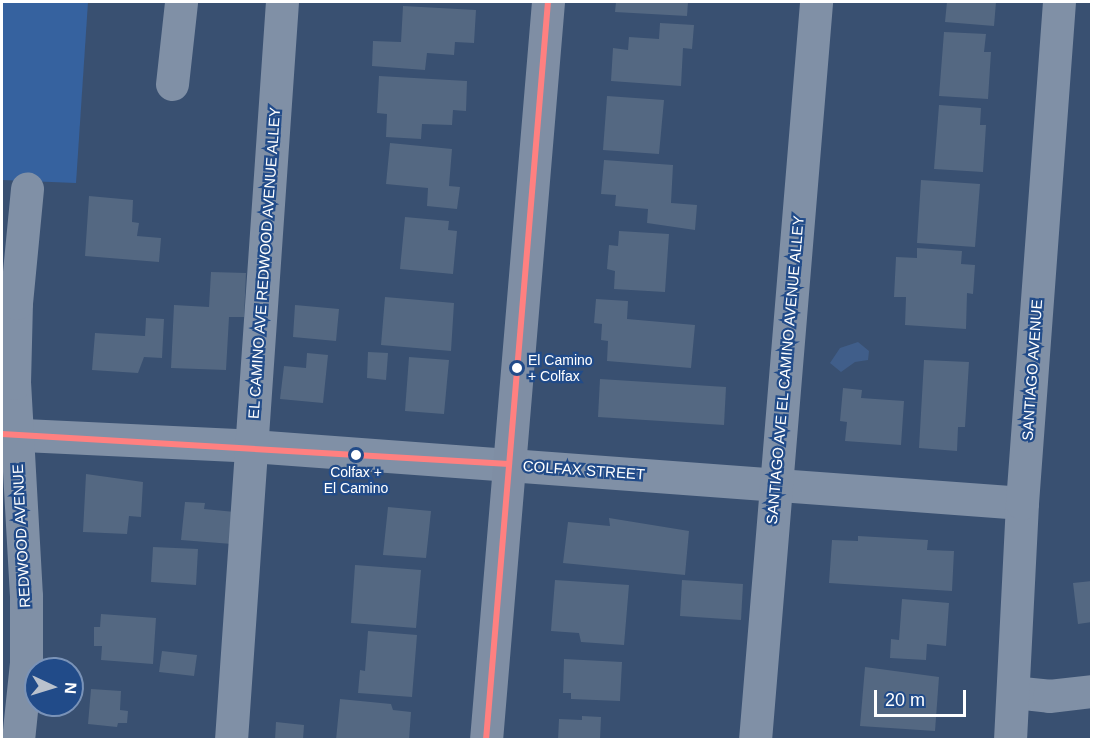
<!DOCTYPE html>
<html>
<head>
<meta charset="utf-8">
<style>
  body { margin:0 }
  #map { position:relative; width:1093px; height:741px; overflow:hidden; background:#395071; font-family:Helvetica,sans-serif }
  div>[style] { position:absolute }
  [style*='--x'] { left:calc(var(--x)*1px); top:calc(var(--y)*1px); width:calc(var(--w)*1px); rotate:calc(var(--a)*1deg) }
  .green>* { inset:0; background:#36629f }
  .water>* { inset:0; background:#405e8a }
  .building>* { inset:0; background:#546882 }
  .minor>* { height:33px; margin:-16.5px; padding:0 16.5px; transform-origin:16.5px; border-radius:16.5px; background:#8090a6 }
  .major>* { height:33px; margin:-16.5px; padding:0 16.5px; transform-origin:16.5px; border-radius:16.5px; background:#7f8ea4 }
  .bus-1>* { height:6px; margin:-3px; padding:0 3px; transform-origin:3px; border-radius:3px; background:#ff8080 }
  .dots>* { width:16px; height:16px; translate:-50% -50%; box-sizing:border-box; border:3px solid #214b89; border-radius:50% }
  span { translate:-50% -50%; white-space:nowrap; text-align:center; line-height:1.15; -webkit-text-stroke:4.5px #214b89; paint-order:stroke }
  .bus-label { font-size:14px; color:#fff }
  .left { translate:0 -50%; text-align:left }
  .street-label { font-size:15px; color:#fff }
  .frame { position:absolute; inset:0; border:3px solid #fff; pointer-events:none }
  .north { position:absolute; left:24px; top:657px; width:60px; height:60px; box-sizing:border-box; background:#214b89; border:2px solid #7a93b8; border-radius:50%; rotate:94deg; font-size:16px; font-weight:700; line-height:24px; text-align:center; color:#fff }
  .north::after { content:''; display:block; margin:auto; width:21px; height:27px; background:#bac2cd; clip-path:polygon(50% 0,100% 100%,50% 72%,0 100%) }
  .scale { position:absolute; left:874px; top:690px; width:92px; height:27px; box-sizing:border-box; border:3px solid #fff; border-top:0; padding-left:8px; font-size:18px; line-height:21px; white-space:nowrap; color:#fff; -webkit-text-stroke:4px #214b89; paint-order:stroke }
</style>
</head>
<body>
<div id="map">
  <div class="green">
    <i style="clip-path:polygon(2px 2px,88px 2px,76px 183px,2px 180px)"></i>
  </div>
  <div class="water">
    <i style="clip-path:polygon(858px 342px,869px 351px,868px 360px,855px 362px,841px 372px,830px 363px,840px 348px)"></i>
  </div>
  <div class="building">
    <i style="clip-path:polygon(616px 2px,688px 2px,687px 16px,615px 12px)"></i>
    <i style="clip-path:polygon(947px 2px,996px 2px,994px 26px,945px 22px)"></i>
    <i style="clip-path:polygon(403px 6px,476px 10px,474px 43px,455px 42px,454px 55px,427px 53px,425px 70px,372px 66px,373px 41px,401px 42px)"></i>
    <i style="clip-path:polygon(660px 23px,694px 25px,692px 49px,683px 48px,681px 86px,611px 81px,613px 48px,628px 50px,629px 37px,659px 39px)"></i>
    <i style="clip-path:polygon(944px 32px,986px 34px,984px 52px,991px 52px,988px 99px,939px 96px)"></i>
    <i style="clip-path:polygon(379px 76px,467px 81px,466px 111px,453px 110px,452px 125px,422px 124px,421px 139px,386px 137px,387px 114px,377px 113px)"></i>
    <i style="clip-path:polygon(607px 96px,664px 100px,659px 154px,603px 150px)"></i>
    <i style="clip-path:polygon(939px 105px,981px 108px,980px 125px,986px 125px,983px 172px,934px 169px)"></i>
    <i style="clip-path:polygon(390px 143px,452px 149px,449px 186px,460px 187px,457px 209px,427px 206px,428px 188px,386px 184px)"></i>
    <i style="clip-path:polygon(604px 160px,673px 165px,671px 203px,697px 205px,695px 230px,647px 223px,648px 209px,615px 206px,616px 195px,601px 194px)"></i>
    <i style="clip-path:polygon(921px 180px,980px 184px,975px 247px,917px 243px)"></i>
    <i style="clip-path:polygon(89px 196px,133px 200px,132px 222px,139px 223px,137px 236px,161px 238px,159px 262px,85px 256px)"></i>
    <i style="clip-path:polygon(405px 217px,449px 221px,448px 230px,457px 231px,453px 274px,400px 269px)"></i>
    <i style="clip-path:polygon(619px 231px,669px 234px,665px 292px,614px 289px,615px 271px,607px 269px,609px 245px,618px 246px)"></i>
    <i style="clip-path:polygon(917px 248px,962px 251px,961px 264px,975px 265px,973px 294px,967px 293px,966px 329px,905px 325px,906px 297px,894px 297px,896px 257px,917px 258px)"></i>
    <i style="clip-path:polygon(211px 272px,246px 273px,244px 317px,229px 317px,226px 370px,171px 368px,174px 305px,209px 307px)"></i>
    <i style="clip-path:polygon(385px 297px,454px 303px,451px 351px,381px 345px)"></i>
    <i style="clip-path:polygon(596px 299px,628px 301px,627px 319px,695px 325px,691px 368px,607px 361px,608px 341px,601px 340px,602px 324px,594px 323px)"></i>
    <i style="clip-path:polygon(295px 305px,339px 309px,336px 341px,293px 337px)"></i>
    <i style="clip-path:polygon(146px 318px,164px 319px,162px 358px,144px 357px,138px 373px,92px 370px,95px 333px,145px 336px)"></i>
    <i style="clip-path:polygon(368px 352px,388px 353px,386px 380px,367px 378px)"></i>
    <i style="clip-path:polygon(307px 353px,328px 355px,323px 403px,280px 399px,284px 366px,306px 368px)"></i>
    <i style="clip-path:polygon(409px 357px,449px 360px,444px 414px,405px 411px)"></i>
    <i style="clip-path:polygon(924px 360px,969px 362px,965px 427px,958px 427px,957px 451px,919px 448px)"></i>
    <i style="clip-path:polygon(600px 379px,726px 387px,724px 425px,598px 417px)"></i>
    <i style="clip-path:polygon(843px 388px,862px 390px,861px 398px,904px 401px,901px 445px,845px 441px,847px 422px,840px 421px)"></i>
    <i style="clip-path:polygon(86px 474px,143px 482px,141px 517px,129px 516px,127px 534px,83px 532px)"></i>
    <i style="clip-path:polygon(185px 502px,205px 503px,204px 509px,235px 512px,232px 544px,181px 540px)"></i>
    <i style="clip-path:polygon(388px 507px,431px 511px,426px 558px,383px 555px)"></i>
    <i style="clip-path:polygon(609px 518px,689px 531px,685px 575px,563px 563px,568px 522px,610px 526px)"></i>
    <i style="clip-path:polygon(858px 536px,928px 540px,927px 550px,954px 551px,952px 591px,829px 583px,832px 540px,858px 541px)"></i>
    <i style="clip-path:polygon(153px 547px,198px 549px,196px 585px,151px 582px)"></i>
    <i style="clip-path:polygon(355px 565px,421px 570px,416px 628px,351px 623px)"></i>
    <i style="clip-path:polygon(555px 580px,629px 585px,624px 645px,581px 642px,579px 633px,551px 631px)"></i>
    <i style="clip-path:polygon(682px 580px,743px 584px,741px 620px,680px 616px)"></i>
    <i style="clip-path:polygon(1092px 581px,1092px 622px,1078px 624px,1073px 583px)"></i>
    <i style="clip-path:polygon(902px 599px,949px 603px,946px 646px,927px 644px,926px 660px,890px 658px,891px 639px,899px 640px)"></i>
    <i style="clip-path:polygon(101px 614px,156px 618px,153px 664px,101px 660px,102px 646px,94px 646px,94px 627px,100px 627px)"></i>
    <i style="clip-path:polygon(368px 631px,417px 635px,412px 697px,358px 693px,360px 670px,365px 671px)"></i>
    <i style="clip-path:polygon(162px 651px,197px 655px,194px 676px,159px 672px)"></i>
    <i style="clip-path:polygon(564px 659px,622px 662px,620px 701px,571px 699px,571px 693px,563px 693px)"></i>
    <i style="clip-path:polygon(865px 667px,939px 677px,935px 731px,860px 726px)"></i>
    <i style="clip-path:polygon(91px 689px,121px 691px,120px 710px,128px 711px,127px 723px,118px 723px,117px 727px,88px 724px)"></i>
    <i style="clip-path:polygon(340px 699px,391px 704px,393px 710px,411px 712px,409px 740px,336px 740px)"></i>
    <i style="clip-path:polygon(582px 716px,601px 717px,600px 740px,558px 740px,559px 719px,582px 720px)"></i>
    <i style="clip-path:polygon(276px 722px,304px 725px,303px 740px,275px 740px)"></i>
  </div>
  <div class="minor">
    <i style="--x:172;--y:84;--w:82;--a:-83.7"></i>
    <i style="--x:2;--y:434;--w:250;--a:2.7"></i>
    <i style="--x:252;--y:446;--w:772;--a:4.23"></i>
    <i style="--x:1013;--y:692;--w:36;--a:6"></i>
    <i style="--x:1049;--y:696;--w:43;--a:-6.6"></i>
    <i style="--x:18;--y:740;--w:77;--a:-84.1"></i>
    <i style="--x:26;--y:663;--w:67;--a:-90"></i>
    <i style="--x:26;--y:596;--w:213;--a:-93.2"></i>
    <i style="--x:14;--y:383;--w:80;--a:-88.6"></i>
    <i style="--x:16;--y:303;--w:115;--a:-84.5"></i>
    <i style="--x:231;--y:740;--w:740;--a:-86.05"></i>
    <i style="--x:755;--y:740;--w:741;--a:-85.27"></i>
    <i style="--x:1010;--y:740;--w:237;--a:-87.1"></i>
    <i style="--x:1022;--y:503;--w:502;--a:-85.78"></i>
  </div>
  <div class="major">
    <i style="--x:486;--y:740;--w:741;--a:-85.2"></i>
  </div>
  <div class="bus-1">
    <i style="--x:2;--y:434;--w:508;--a:3.39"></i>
    <i style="--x:486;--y:740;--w:741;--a:-85.2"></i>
  </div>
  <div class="dots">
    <i style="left:517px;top:368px;background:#fff"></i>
    <i style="left:356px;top:455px;background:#fff"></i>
  </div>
  <div class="bus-label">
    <span class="left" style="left:528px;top:368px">El Camino<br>+ Colfax</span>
    <span style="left:356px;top:480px">Colfax +<br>El Camino</span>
  </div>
  <div class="street-label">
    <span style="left:264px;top:263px;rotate:-86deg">EL CAMINO AVE REDWOOD AVENUE ALLEY</span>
    <span style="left:785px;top:370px;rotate:-85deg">SANTIAGO AVE EL CAMINO AVENUE ALLEY</span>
    <span style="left:1032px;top:370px;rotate:-86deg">SANTIAGO AVENUE</span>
    <span style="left:584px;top:470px;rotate:4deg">COLFAX STREET</span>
    <span style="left:21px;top:536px;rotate:-93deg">REDWOOD AVENUE</span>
  </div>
  <div class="frame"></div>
  <div class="north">N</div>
  <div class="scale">20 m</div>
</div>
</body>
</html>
